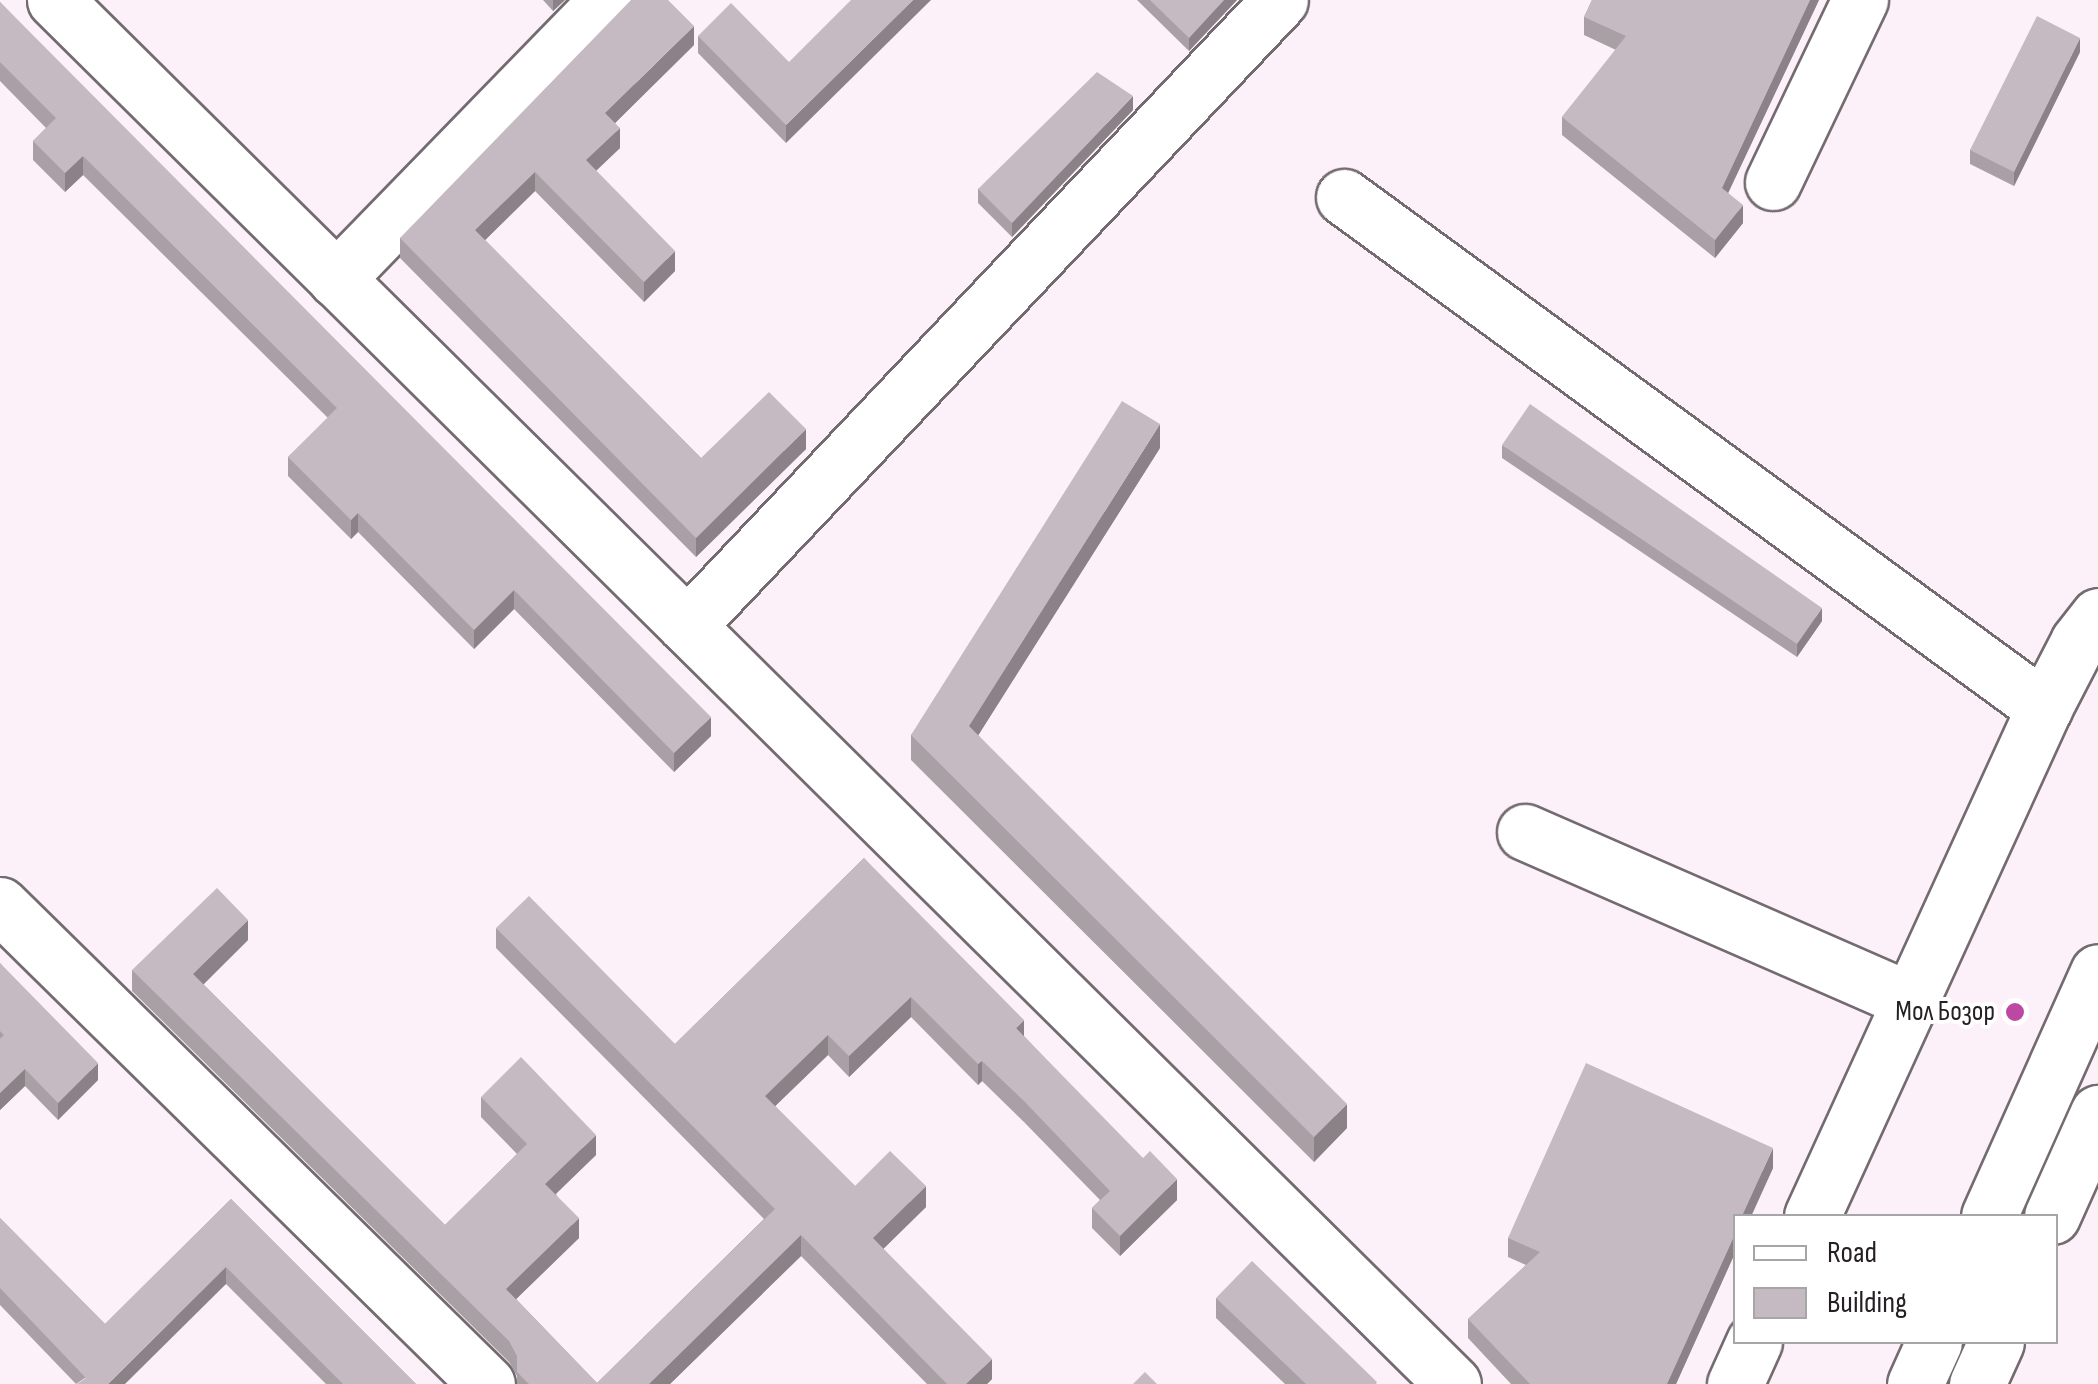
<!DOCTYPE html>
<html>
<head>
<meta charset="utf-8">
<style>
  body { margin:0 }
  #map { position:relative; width:2098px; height:1384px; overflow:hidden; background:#fcf1f8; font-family:"Sofia Sans Condensed",sans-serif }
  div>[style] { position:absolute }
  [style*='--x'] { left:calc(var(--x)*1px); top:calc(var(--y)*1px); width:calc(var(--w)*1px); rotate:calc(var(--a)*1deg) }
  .roads { filter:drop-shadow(2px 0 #746b71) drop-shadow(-2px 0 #746b71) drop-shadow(0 2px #746b71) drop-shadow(0 -2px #746b71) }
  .minor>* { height:55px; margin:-27.5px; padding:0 27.5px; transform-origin:27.5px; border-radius:27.5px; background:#fff }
  .major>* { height:55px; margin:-27.5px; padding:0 27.5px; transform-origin:27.5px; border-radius:27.5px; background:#fff }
  .wall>* { inset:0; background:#a9a0a6 }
  .shaded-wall>* { inset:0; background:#8a8287 }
  .building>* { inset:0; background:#c5bac1 }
  .dots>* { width:28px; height:28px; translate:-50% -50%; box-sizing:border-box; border:5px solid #fff; border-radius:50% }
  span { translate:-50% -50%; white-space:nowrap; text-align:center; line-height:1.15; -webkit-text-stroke:8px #fff; paint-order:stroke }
  .poi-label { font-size:28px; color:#242023 }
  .right { translate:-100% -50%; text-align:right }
  .legend { position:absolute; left:1733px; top:1214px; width:325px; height:130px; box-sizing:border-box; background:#fff; border:2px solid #a7a6a7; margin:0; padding:12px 18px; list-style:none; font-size:30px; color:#242023 }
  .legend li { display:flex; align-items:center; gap:20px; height:50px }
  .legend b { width:50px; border:2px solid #a7a6a7 }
</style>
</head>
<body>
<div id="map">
  <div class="roads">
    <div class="minor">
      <i style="--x:55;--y:0;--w:1967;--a:44.71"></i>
      <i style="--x:1773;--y:182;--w:202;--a:-64.5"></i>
      <i style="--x:1344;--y:197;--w:867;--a:36.13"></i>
      <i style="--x:336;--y:279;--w:389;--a:-45.8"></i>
      <i style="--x:687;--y:626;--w:862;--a:-46.55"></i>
      <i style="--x:1525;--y:832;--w:422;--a:23.6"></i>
      <i style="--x:0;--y:905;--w:683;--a:44.53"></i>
      <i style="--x:1812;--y:1216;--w:558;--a:-65.45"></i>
      <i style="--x:2044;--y:708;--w:74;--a:-62.7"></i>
      <i style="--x:2078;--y:642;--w:33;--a:-52"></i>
      <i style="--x:1735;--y:1384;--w:46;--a:-65.7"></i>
    </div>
    <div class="major">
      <i style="--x:1989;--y:1216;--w:267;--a:-65.9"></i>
      <i style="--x:2052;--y:1216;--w:113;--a:-65.9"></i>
      <i style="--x:1915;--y:1384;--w:46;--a:-65.7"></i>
      <i style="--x:1977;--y:1384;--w:46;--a:-65.7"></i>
    </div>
  </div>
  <div class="wall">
    <i style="clip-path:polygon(543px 0,565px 0,553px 11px)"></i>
    <i style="clip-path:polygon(1137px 0,1237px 0,1189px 51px)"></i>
    <i style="clip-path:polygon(1592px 0,1819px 0,1728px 193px,1743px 223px,1715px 258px,1562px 135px,1562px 117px,1616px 50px,1584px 35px,1584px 17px)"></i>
    <i style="clip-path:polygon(0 2px,711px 736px,674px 772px,514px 609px,474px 649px,358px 532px,351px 539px,288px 476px,288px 457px,328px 418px,83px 175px,65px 192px,33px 160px,33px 141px,46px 128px,0 81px)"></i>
    <i style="clip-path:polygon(698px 36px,789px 62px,786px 143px,698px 53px)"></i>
    <i style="clip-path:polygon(694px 45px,615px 123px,620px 148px,596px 171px,675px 271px,644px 302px,535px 191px,485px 240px,701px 458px,806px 449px,696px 557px,400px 258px,400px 238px)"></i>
    <i style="clip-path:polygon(2080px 52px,2014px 186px,1970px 164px,1970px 150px)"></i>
    <i style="clip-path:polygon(1133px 110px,1012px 237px,978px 203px,978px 189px)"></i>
    <i style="clip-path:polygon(1502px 445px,1822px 621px,1797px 657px,1502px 458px)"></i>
    <i style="clip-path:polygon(1160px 448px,978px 735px,1347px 1128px,1314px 1162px,911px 760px,911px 735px)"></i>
    <i style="clip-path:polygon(864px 858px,1024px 1036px,1177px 1200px,1120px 1256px,1092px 1228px,1092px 1208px,1100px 1200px,1024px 1122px,982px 1081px,978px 1085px,911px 1017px,849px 1077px,828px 1055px,775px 1106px,855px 1186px,926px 1207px,883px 1249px,992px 1379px,987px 1384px,927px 1384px,801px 1256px,670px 1384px,517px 1384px,517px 1376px,509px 1362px,132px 991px,132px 970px,248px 940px,203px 984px,445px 1225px,517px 1154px,481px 1117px,481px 1097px,596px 1155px,556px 1194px,579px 1238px,516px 1299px,597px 1383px,764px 1219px,496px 948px,496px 928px,675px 1044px)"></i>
    <i style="clip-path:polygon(0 963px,98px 1080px,58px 1120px,25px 1086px,0 1110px)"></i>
    <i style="clip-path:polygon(1773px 1168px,1676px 1384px,1511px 1384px,1468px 1338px,1468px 1319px,1526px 1265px,1508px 1257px,1508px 1238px)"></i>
    <i style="clip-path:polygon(231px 1199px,416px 1384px,326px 1384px,226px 1284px,76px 1384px,0 1305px,0 1218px,105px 1324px)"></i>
    <i style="clip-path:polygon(1216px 1298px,1377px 1384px,1285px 1384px,1216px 1318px)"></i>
  </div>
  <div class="shaded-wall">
    <i style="clip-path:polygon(553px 0,565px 0,553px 11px)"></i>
    <i style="clip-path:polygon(913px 0,931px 0,786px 143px,786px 125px)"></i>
    <i style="clip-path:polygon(1224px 0,1237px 0,1189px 51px,1189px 38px)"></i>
    <i style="clip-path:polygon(1810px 0,1819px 0,1722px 206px,1722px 188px)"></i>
    <i style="clip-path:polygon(694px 26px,694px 45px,605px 133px,605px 113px)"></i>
    <i style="clip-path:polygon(2080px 38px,2080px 52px,2014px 186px,2014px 172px)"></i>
    <i style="clip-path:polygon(1133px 96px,1133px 110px,1012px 237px,1012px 223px)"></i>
    <i style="clip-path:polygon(620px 128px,620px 148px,586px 180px,586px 160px)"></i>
    <i style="clip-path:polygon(83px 156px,83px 175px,65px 192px,65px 173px)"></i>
    <i style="clip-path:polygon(535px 172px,535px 191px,475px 250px,475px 230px)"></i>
    <i style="clip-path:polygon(1743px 205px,1743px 223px,1715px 258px,1715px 240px)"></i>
    <i style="clip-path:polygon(675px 251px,675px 271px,644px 302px,644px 282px)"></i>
    <i style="clip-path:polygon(1160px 424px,1160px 448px,969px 750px,969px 726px)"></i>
    <i style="clip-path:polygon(806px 429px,806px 449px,696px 557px,696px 538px)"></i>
    <i style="clip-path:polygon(358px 513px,358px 532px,351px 539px,351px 520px)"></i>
    <i style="clip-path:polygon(514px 590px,514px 609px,474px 649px,474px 630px)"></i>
    <i style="clip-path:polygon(1822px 608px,1822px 621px,1797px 657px,1797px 644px)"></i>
    <i style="clip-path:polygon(711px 717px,711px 736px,674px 772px,674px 753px)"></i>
    <i style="clip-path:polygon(248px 920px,248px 940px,193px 995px,193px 974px)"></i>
    <i style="clip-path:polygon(911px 997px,911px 1017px,849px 1077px,849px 1056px)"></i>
    <i style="clip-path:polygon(1024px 1020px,1024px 1040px,1016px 1028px)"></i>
    <i style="clip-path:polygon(828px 1035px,828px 1055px,765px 1116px,765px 1096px)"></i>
    <i style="clip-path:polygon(982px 1061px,982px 1081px,978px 1085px,978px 1064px)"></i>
    <i style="clip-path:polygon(98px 1063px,98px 1080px,58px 1120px,58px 1103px)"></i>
    <i style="clip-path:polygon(25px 1069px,25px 1086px,0 1110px,0 1093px)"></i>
    <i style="clip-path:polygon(1347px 1104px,1347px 1128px,1314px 1162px,1314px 1137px)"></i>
    <i style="clip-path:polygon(596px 1135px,596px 1155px,545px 1204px,545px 1184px)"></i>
    <i style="clip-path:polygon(1773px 1148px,1773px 1168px,1751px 1216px,1742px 1216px)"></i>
    <i style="clip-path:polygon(1177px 1179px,1177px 1200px,1120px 1256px,1120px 1236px)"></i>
    <i style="clip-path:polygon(926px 1186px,926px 1207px,873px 1259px,873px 1238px)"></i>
    <i style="clip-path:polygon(579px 1218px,579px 1238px,506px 1309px,506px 1289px)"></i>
    <i style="clip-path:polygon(1736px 1232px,1736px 1251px,1676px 1384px,1667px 1384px)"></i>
    <i style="clip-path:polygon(801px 1235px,801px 1256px,670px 1384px,649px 1384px)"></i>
    <i style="clip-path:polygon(226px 1267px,226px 1284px,125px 1384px,108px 1384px)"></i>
    <i style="clip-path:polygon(992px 1359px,992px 1379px,987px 1384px,966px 1384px)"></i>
  </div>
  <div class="building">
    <i style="clip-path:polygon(631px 0,668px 0,694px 26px,605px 113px,620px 128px,586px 160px,675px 251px,644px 282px,535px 172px,475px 230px,701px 458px,769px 392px,806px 429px,696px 538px,400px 238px)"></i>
    <i style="clip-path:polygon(851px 0,913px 0,786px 125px,698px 36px,731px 3px,789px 62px)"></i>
    <i style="clip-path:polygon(1150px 0,1224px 0,1189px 38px)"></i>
    <i style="clip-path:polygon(1592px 0,1810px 0,1722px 188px,1743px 205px,1715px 240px,1562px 117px,1626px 36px,1584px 17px)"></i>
    <i style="clip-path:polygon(0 2px,711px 717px,674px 753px,514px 590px,474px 630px,358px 513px,351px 520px,288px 457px,337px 408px,83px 156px,65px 173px,33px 141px,56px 118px,0 62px)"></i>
    <i style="clip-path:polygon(2037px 16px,2080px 38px,2014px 172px,1970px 150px)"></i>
    <i style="clip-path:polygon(1097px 72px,1133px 96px,1012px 223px,978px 189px)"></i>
    <i style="clip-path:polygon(1122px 401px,1160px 424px,969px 726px,1347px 1104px,1314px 1137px,911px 735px)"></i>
    <i style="clip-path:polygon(1530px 404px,1822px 608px,1797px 644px,1502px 445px)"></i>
    <i style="clip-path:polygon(864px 858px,1024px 1020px,1016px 1028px,1143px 1158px,1150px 1151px,1177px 1179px,1120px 1236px,1092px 1208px,1110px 1191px,1024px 1101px,982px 1061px,978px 1064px,911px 997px,849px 1056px,828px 1035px,765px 1096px,855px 1186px,890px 1151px,926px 1186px,873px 1238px,992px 1359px,966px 1384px,947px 1384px,801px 1235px,649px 1384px,529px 1384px,517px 1372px,517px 1356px,509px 1341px,132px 970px,217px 888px,248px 920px,193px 974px,445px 1225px,527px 1144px,481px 1097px,521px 1057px,596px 1135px,545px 1184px,579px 1218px,506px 1289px,597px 1383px,775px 1209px,496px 928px,529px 896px,675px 1044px)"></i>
    <i style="clip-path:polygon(0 963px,98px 1063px,58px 1103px,25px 1069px,0 1093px,0 1039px,4px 1035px,0 1031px)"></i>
    <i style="clip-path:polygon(1586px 1063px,1773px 1148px,1742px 1216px,1736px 1216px,1736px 1232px,1667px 1384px,1530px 1384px,1468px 1319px,1540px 1252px,1508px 1238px)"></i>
    <i style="clip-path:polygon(231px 1199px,416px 1384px,343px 1384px,226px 1267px,108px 1384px,77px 1384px,86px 1378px,0 1288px,0 1218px,105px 1324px)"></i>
    <i style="clip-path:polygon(1252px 1261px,1377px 1382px,1375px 1384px,1306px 1384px,1216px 1298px)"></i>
    <i style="clip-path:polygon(1145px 1372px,1157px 1384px,1133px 1384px)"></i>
  </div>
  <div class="dots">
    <i style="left:2015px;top:1012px;background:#bd48a1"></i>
  </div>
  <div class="poi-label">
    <span class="right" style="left:1995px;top:1012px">Мол Бозор</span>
  </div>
  <ul class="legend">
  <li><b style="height:12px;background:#fff"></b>Road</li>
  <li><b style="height:28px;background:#c5bac1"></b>Building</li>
  </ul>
</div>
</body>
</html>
